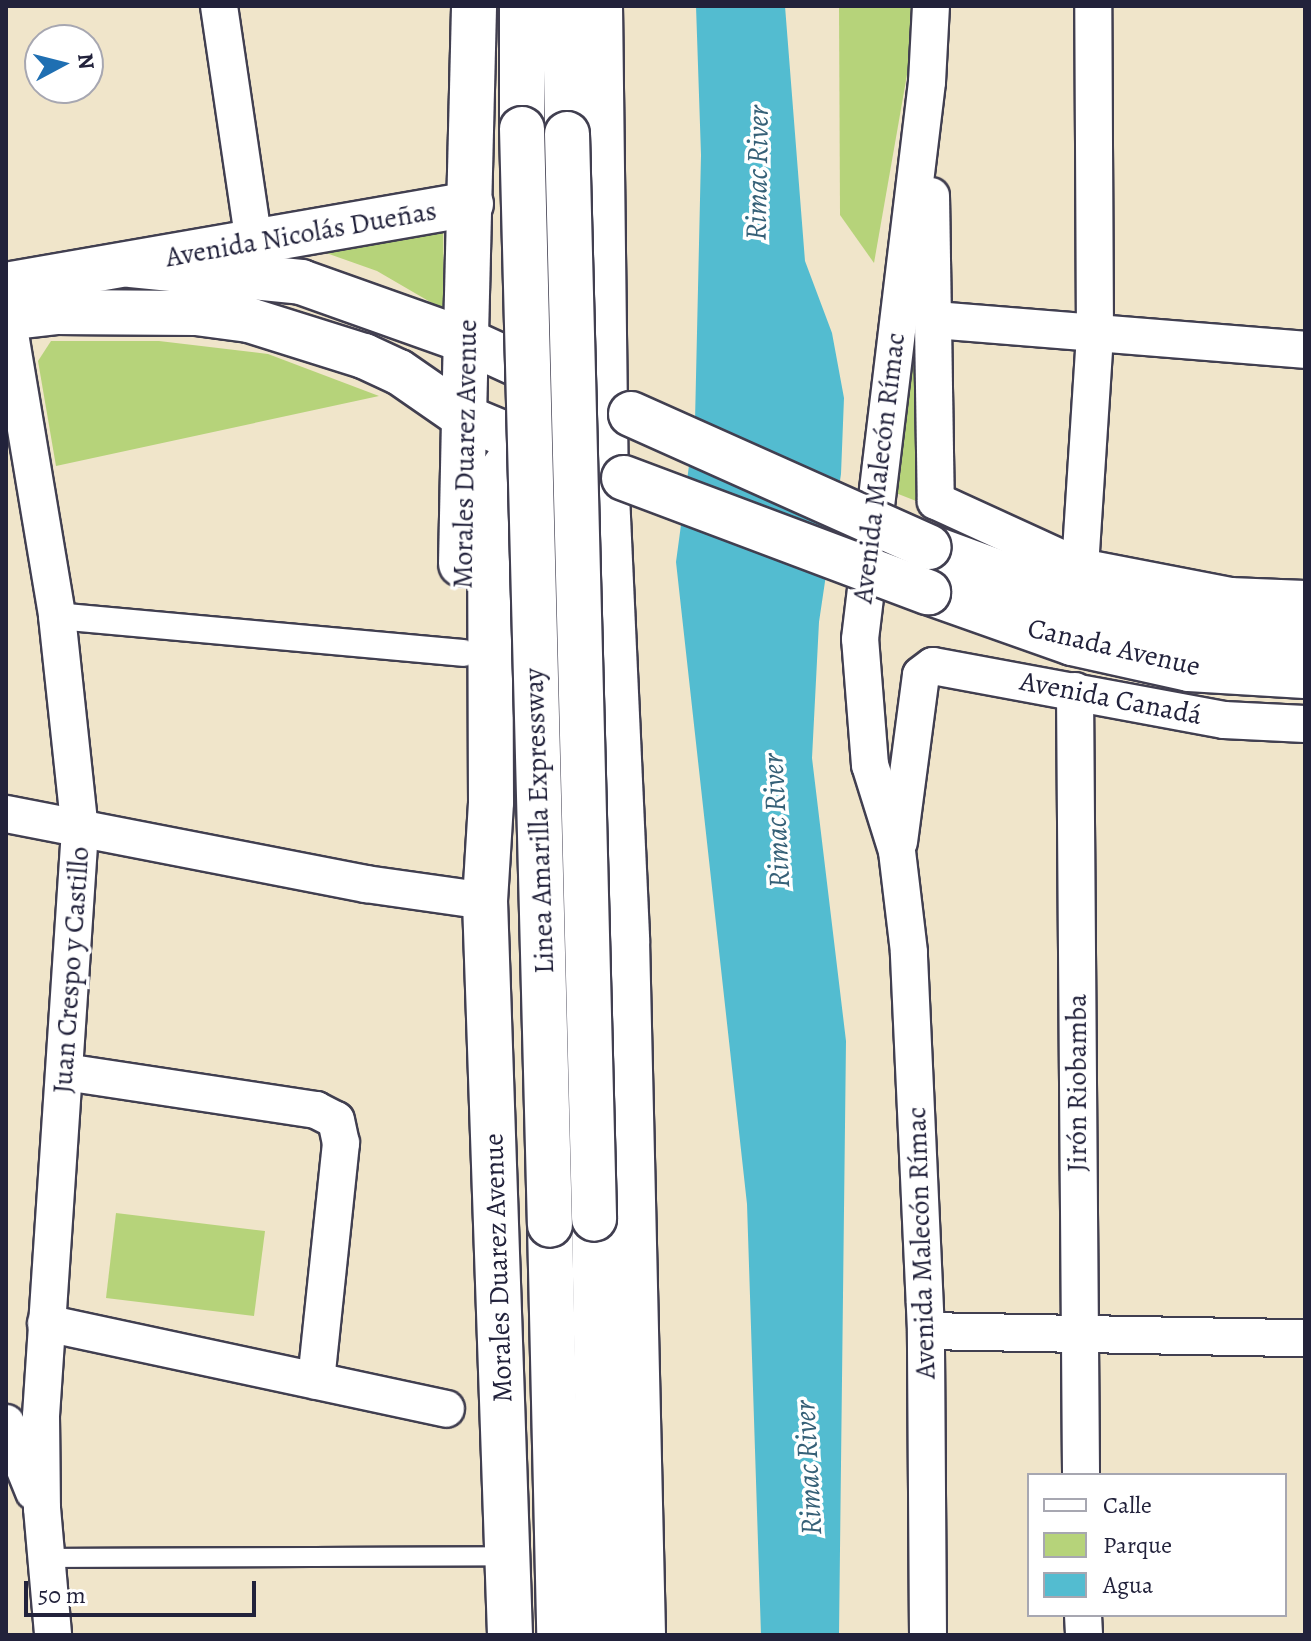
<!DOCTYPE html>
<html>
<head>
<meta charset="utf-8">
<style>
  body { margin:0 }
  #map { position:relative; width:1311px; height:1641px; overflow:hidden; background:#f0e5ca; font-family:Alegreya,serif }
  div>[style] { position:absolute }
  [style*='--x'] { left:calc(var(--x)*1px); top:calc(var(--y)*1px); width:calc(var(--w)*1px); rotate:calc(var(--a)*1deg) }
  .green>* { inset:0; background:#b6d37a }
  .water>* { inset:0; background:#53bcd0 }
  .roads { filter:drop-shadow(2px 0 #413f50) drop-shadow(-2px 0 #413f50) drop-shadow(0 2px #413f50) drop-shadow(0 -2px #413f50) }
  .service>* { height:18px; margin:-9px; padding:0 9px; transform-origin:9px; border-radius:9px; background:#fff }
  .pedestrian>* { height:26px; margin:-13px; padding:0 13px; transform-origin:13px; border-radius:13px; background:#fff }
  .minor>* { height:36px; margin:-18px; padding:0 18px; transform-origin:18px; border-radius:18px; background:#fff }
  .tertiary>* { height:44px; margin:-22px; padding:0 22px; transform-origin:22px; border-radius:22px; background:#fff }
  .secondary>* { height:44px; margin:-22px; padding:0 22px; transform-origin:22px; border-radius:22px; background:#fff }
  .motorway>* { height:44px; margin:-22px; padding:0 22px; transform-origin:22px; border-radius:22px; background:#fff }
  .bridges { filter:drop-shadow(2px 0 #413f50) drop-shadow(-2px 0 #413f50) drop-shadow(0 2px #413f50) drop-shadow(0 -2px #413f50) }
  .secondary-bridge>* { height:44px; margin:-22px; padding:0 22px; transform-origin:22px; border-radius:22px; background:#fff }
  .motorway-bridge>* { height:44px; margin:-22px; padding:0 22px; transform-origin:22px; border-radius:22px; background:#fff }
  span { translate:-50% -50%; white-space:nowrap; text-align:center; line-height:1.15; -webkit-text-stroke:7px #fff; paint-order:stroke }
  .street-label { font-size:28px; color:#22223b }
  .water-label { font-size:30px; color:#366077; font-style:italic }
  .frame { position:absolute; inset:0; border:8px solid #22223b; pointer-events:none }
  .legend { position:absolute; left:1027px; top:1473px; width:260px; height:144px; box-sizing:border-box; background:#fff; border:2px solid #a7a7b1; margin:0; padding:10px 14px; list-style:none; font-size:24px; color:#22223b }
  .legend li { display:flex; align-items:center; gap:16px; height:40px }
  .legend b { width:40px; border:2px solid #a7a7b1 }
  .north { position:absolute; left:24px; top:24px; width:80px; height:80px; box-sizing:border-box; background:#fff; border:2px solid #a7a7b1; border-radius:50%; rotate:83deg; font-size:22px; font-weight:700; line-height:32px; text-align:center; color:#22223b }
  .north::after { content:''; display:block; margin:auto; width:28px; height:36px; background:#1f6fb2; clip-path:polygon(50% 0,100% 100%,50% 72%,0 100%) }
  .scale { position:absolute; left:24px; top:1581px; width:232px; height:36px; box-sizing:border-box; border:4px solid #22223b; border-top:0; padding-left:10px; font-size:24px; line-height:28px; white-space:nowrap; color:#22223b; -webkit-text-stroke:6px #fff; paint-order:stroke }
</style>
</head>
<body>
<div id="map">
  <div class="green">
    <i style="clip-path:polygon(839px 6px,911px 6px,908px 69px,874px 263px,840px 215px)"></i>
    <i style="clip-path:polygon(443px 217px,444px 310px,377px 271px,329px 254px,252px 244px)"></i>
    <i style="clip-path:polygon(921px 251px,929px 506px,888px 490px)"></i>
    <i style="clip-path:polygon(51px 341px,159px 341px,268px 354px,379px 396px,56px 466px,38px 361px)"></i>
    <i style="clip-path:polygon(116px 1213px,265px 1231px,254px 1316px,106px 1298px)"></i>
  </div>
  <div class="water">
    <i style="clip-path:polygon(696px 6px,785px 6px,805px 261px,832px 333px,844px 398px,841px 474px,819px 622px,812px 758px,846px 1041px,839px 1635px,761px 1635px,747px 1204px,676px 562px,695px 421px,701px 155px)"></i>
  </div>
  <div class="roads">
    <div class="service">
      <i style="--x:46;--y:1558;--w:462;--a:-0.2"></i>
    </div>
    <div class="pedestrian">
      <i style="--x:57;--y:616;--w:408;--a:5.2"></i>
    </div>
    <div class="minor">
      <i style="--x:219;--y:6;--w:266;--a:81.6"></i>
      <i style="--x:931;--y:196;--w:305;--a:89.1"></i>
      <i style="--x:936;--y:501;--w:158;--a:24.6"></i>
      <i style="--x:1080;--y:567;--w:153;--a:10.9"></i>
      <i style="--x:1230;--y:596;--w:75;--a:2.3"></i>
      <i style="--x:6;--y:310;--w:310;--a:80.5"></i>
      <i style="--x:57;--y:616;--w:215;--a:83.9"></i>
      <i style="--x:80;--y:830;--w:587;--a:93.81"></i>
      <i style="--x:41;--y:1416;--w:92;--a:89.4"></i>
      <i style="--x:42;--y:1508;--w:127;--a:85"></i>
      <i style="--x:934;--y:320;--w:372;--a:4.6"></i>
      <i style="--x:1080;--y:567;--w:232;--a:-86.3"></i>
      <i style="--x:1095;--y:335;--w:329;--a:-90.3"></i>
      <i style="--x:1075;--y:691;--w:784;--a:89.56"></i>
      <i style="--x:6;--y:814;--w:367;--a:11"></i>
      <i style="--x:366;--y:884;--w:120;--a:8.1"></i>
      <i style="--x:899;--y:842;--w:168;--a:-82.5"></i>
      <i style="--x:921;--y:675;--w:15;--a:-37"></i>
      <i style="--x:933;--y:666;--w:296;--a:10.5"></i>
      <i style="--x:1224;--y:720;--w:81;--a:2.8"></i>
      <i style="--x:65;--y:1072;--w:254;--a:8.6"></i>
      <i style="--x:316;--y:1110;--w:22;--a:27"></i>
      <i style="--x:336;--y:1120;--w:24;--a:78"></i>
      <i style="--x:341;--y:1143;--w:239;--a:96"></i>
      <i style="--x:46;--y:1323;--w:409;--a:12.1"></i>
      <i style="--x:926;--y:1331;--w:379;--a:1.1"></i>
      <i style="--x:6;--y:1423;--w:74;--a:67.9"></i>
      <i style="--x:1083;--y:1615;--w:20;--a:87"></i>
      <i style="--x:928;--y:1635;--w:304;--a:-90.4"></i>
      <i style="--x:926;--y:1331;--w:379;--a:-92.6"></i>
      <i style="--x:909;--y:952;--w:102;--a:-96.8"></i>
      <i style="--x:897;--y:851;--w:90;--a:-107.4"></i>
      <i style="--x:870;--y:765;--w:126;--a:-94.5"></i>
      <i style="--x:860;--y:639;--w:561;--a:-83.14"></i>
      <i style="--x:927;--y:82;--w:76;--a:-87"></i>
    </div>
    <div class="tertiary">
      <i style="--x:461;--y:564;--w:147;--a:-88.8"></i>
      <i style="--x:510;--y:1635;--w:734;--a:-91.95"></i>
      <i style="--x:485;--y:901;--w:99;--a:-86.5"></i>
      <i style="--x:491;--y:802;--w:283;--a:-90.2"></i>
      <i style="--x:490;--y:519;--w:53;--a:-74.6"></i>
      <i style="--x:504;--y:468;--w:30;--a:-57"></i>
    </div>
    <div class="secondary">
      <i style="--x:131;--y:265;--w:171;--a:5.7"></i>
      <i style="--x:301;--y:282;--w:176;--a:19.6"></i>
      <i style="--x:467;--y:341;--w:154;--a:24.6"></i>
      <i style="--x:6;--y:285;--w:472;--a:-9.9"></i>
      <i style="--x:6;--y:318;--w:50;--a:-6.8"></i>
      <i style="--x:56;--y:312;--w:140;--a:0.4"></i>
      <i style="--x:196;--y:313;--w:53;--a:7.5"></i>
      <i style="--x:249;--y:320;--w:121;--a:17.4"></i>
      <i style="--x:364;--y:356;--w:38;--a:25"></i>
      <i style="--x:399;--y:372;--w:79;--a:34.7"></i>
      <i style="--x:464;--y:417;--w:109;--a:22.6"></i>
      <i style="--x:464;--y:417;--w:411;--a:-88.6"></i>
      <i style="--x:929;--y:547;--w:154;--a:20.1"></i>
      <i style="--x:1074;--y:600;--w:121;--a:12.4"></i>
      <i style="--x:1192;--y:626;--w:113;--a:5.1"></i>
      <i style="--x:928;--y:592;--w:153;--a:19.5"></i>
      <i style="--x:1072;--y:643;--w:120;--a:12.5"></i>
      <i style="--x:1189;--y:669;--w:116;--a:3.5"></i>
    </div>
    <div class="motorway">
      <i style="--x:565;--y:6;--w:128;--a:89.1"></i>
      <i style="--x:600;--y:6;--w:467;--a:89.3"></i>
      <i style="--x:606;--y:473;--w:467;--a:87.4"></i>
      <i style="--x:627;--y:940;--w:695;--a:88.68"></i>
      <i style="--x:522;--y:129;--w:123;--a:-90"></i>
      <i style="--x:594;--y:1219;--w:416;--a:89"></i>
      <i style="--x:550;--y:1225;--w:410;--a:88.7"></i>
    </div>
  </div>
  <div class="bridges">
    <div class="secondary-bridge">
      <i style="--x:631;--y:414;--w:326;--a:24.1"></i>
      <i style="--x:624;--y:478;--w:325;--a:20.6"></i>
    </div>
    <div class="motorway-bridge">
      <i style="--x:522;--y:129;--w:1096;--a:88.54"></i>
      <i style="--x:567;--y:134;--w:1085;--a:88.57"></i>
    </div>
  </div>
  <div class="street-label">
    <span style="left:301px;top:234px;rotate:-10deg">Avenida Nicolás Dueñas</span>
    <span style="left:465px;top:454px;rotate:-89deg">Morales Duarez Avenue</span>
    <span style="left:879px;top:468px;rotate:-83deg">Avenida Malecón Rímac</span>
    <span style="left:1114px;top:647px;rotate:13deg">Canada Avenue</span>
    <span style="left:1111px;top:698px;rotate:11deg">Avenida Canadá</span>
    <span style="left:539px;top:821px;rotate:-92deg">Linea Amarilla Expressway</span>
    <span style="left:71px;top:970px;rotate:-86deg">Juan Crespo y Castillo</span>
    <span style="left:1077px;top:1083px;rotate:-90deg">Jirón Riobamba</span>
    <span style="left:921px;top:1243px;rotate:-92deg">Avenida Malecón Rímac</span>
    <span style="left:498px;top:1268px;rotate:-92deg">Morales Duarez Avenue</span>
  </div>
  <div class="water-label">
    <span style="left:757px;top:173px;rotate:-89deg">Rimac River</span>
    <span style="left:776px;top:821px;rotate:-93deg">Rimac River</span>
    <span style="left:808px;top:1468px;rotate:-93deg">Rimac River</span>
  </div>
  <div class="frame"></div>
  <ul class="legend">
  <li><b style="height:10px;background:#fff"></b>Calle</li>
  <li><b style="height:22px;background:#b6d37a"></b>Parque</li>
  <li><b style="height:22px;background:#53bcd0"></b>Agua</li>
  </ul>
  <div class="north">N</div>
  <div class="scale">50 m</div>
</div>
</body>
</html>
